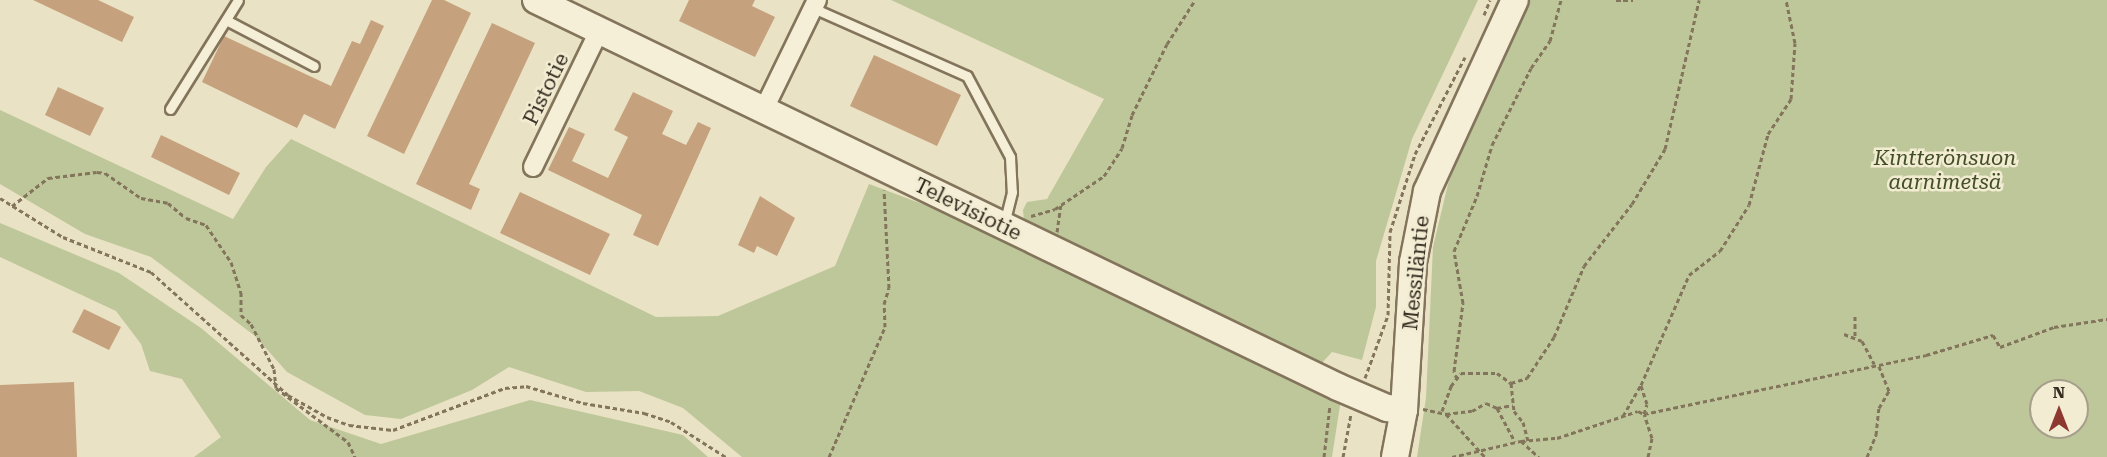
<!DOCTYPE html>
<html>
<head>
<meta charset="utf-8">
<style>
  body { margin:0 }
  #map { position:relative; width:2107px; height:457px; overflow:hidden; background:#eae2c4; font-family:"Roboto Serif",serif }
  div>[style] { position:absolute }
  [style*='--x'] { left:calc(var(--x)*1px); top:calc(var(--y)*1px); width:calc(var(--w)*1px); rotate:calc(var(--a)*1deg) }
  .green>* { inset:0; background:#bec799 }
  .building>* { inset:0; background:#c5a17d }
  .path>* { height:3px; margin-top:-1.5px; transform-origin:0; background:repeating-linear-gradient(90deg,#83745c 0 4.5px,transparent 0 7.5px) }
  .roads { filter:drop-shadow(2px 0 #83745c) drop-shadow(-2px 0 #83745c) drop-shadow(0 2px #83745c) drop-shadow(0 -2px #83745c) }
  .lane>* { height:9px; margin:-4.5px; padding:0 4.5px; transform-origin:4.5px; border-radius:4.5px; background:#f6efd7 }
  .street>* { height:18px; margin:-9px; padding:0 9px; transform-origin:9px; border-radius:9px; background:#f6efd7 }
  .secondary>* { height:26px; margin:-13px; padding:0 13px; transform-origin:13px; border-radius:13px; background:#f6efd7 }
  span { translate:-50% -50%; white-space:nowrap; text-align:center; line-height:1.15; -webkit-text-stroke:5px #f2ecd3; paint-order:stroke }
  .street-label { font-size:21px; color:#352b1f }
  .park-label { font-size:21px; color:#424f27; font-style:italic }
  .north { position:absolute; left:2029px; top:379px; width:60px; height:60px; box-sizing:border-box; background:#f2ecd3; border:2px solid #a69f8b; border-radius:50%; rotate:0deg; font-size:16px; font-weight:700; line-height:24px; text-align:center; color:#352b1f }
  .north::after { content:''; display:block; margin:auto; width:21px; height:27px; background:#8d3831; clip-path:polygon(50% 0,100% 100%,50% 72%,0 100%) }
</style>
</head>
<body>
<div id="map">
  <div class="green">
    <i style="clip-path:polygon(891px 0,1478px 0,1412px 139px,1376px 261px,1376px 307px,1362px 360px,1332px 352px,1320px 365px,1024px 221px,1023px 210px,1027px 202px,1047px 199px,1104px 99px)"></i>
    <i style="clip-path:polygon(evenodd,1527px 0,2107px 0,2107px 457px,1417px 457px,1426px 398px,1433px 247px,1448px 184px,1469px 128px,1527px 0,2041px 391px,2077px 391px,2077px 427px,2041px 427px,2041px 391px)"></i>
    <i style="clip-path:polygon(0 110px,233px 219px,266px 167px,291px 139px,656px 317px,718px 316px,835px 266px,869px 184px,933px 208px,1341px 399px,1332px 457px,742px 457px,683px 408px,639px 391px,586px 392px,509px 367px,472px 390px,401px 419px,365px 415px,287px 372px,255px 336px,151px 257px,85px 234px,0 184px)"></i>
    <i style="clip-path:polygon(0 223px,119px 273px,201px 328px,310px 420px,381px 444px,530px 400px,683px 435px,708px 457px,194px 457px,221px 437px,182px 379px,150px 371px,141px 344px,116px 311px,0 257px)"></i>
  </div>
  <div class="building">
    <i style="clip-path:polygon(33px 0,98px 0,134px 17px,122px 42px)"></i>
    <i style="clip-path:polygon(432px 0,444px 0,471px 13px,404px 154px,367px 136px)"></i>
    <i style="clip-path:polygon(689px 0,755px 0,752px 6px,775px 17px,755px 57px,679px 21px)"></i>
    <i style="clip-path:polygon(371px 20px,384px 26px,335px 129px,304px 114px,297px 128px,202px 82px,224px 36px,331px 86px,352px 41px,360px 44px)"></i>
    <i style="clip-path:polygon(492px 23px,535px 43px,469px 184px,480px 189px,471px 210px,416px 184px)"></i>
    <i style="clip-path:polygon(874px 55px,961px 95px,937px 146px,850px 106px)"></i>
    <i style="clip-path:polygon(58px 87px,104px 108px,90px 136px,45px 115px)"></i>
    <i style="clip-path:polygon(633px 92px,673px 111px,662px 134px,686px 145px,698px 122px,711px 128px,658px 246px,633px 235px,642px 215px,548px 170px,569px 127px,585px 134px,572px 161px,608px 178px,628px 137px,614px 130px)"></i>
    <i style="clip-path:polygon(161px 135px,240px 173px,229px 195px,151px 157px)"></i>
    <i style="clip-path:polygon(520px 192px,610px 234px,590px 275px,500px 233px)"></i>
    <i style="clip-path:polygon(760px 196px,795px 218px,777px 256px,757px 246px,754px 253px,738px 245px)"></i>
    <i style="clip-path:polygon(84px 309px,121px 327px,109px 350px,72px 332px)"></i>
    <i style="clip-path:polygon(74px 382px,77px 457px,0 457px,0 385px)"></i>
  </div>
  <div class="path">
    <i style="--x:1616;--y:0;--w:17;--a:0"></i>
    <i style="--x:1484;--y:15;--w:16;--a:-68"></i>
    <i style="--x:0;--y:198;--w:74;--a:31.8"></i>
    <i style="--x:63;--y:237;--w:95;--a:21.7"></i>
    <i style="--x:151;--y:272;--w:184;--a:41.9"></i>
    <i style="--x:288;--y:395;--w:45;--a:29.4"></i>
    <i style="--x:327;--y:417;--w:23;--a:20"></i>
    <i style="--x:349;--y:425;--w:44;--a:6.5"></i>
    <i style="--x:393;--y:430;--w:120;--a:-20.6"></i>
    <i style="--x:505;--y:388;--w:21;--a:-5"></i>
    <i style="--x:526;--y:386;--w:59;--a:16.6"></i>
    <i style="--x:583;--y:403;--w:62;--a:9.3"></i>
    <i style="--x:644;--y:413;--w:28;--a:18"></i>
    <i style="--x:671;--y:422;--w:65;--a:32.5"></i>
    <i style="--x:12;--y:206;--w:46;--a:-37.9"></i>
    <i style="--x:48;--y:178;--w:49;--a:-7"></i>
    <i style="--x:97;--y:172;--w:8;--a:7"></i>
    <i style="--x:105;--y:173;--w:44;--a:34.8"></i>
    <i style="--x:141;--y:198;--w:27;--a:10"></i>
    <i style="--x:168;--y:203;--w:23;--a:40"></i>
    <i style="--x:186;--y:218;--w:21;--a:19"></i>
    <i style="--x:206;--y:225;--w:45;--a:56"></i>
    <i style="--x:231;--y:262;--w:32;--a:72"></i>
    <i style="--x:241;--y:292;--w:23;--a:90"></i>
    <i style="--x:241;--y:315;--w:13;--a:42"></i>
    <i style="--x:251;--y:324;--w:51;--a:62.9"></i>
    <i style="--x:274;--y:369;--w:19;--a:84"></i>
    <i style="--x:276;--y:388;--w:90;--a:36.9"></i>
    <i style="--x:348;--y:442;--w:17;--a:65"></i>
    <i style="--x:1031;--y:216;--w:25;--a:-16"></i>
    <i style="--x:1055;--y:209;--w:59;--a:-34"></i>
    <i style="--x:1104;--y:176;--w:33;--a:-57"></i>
    <i style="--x:1122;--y:148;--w:34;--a:-73"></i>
    <i style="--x:1132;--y:115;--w:79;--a:-63.8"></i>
    <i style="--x:1167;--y:44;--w:52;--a:-57.5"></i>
    <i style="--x:1057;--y:232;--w:29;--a:-82"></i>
    <i style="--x:1855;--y:316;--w:20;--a:90"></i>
    <i style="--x:1844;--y:334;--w:19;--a:21"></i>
    <i style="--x:1862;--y:341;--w:26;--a:62"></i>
    <i style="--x:1365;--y:378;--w:67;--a:-69.9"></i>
    <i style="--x:1388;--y:315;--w:83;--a:-88.6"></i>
    <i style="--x:1390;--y:232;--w:82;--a:-72.2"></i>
    <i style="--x:1415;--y:154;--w:109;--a:-62.7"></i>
    <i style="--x:1457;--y:379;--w:9;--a:-111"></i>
    <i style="--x:1454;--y:371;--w:69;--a:-82.5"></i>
    <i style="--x:1463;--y:303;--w:53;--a:-99.8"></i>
    <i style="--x:1454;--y:251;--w:60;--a:-67.3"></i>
    <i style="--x:1477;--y:196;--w:53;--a:-73.6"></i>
    <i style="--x:1492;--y:145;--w:86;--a:-63.1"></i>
    <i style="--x:1531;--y:68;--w:33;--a:-55"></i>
    <i style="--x:1550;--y:41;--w:42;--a:-75"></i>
    <i style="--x:1511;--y:383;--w:17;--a:-17"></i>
    <i style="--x:1527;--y:378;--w:49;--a:-56.6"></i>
    <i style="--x:1554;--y:337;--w:77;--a:-67.1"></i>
    <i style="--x:1584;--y:266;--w:78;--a:-52.3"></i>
    <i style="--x:1632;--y:204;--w:64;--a:-59"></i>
    <i style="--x:1665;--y:149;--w:153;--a:-77.1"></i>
    <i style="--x:1511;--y:383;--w:28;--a:84"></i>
    <i style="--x:1514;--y:411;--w:14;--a:51"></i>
    <i style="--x:1523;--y:422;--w:20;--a:75"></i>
    <i style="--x:1497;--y:408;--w:38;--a:62"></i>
    <i style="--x:1423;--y:409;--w:24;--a:12"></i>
    <i style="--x:1446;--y:414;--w:58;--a:47.8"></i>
    <i style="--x:1442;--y:411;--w:27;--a:-70"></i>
    <i style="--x:1451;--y:386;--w:16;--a:-52"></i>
    <i style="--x:1461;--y:373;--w:36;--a:0"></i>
    <i style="--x:1497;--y:373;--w:17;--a:36"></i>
    <i style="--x:1446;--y:414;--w:26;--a:-7"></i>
    <i style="--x:1472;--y:411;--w:16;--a:-30"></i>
    <i style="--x:1486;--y:403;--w:12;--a:24"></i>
    <i style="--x:1497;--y:408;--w:16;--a:-11"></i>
    <i style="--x:1623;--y:416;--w:36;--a:-60"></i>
    <i style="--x:1521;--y:441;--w:36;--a:-5"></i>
    <i style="--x:1557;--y:438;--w:85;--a:-18.4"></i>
    <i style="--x:1638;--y:411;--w:7;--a:27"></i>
    <i style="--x:1644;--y:414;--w:288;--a:-11.8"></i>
    <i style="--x:1926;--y:355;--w:70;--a:-16.6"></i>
    <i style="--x:1993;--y:335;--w:14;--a:60"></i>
    <i style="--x:2000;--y:347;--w:58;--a:-20.3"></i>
    <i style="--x:2054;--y:327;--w:54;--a:-8.6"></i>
    <i style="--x:829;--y:457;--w:142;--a:-66.7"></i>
    <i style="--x:885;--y:327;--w:23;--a:-92"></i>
    <i style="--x:884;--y:304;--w:17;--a:-73"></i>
    <i style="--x:889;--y:288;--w:98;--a:-92.9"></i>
    <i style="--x:1324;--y:457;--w:52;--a:-83.4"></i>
    <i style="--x:1343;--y:457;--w:44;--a:-79.5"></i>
    <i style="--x:1452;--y:457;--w:71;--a:-13.1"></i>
    <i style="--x:1521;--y:441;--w:24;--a:42"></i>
    <i style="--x:1648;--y:457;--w:19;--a:-78"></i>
    <i style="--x:1652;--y:438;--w:25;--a:-108"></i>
    <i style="--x:1644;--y:414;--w:10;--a:-73"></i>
    <i style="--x:1647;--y:404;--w:20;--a:-108"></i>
    <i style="--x:1641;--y:385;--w:120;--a:-66.4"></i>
    <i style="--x:1689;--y:275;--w:39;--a:-38"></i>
    <i style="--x:1720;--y:251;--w:54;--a:-57.8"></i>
    <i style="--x:1749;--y:205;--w:73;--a:-75"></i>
    <i style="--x:1768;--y:134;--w:42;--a:-56.7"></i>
    <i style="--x:1791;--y:99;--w:56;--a:-85.9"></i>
    <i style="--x:1795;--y:43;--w:44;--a:-101.8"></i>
    <i style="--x:1867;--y:457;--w:24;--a:-68"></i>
    <i style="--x:1876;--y:435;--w:27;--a:-84"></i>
    <i style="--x:1879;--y:408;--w:20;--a:-60"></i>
    <i style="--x:1889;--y:391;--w:29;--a:-112"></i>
  </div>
  <div class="roads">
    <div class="lane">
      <i style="--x:813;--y:8;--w:168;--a:23.8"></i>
      <i style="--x:967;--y:76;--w:92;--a:62"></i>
      <i style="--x:1010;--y:157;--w:35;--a:87"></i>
      <i style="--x:1012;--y:192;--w:33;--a:104"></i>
      <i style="--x:226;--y:20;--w:99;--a:27.6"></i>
      <i style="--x:170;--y:109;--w:128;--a:-58"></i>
    </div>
    <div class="street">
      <i style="--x:764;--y:109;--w:121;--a:-64.1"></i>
      <i style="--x:533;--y:167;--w:151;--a:-64.1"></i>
    </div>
    <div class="secondary">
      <i style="--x:536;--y:0;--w:890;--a:25.76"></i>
      <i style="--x:1338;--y:387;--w:53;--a:23.2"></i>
      <i style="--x:1387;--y:408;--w:17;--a:7"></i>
      <i style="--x:1395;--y:457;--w:48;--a:-79.2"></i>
      <i style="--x:1404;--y:410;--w:148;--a:-86.5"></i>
      <i style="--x:1413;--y:262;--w:72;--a:-78.8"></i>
      <i style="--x:1427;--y:191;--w:210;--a:-65.3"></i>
    </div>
  </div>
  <div class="street-label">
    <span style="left:546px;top:89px;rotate:-64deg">Pistotie</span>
    <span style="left:968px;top:209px;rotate:26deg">Televisiotie</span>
    <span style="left:1416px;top:273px;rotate:-84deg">Messiläntie</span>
  </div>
  <div class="park-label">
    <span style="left:1945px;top:170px">Kintterönsuon<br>aarnimetsä</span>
  </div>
  <div class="north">N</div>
</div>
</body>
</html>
